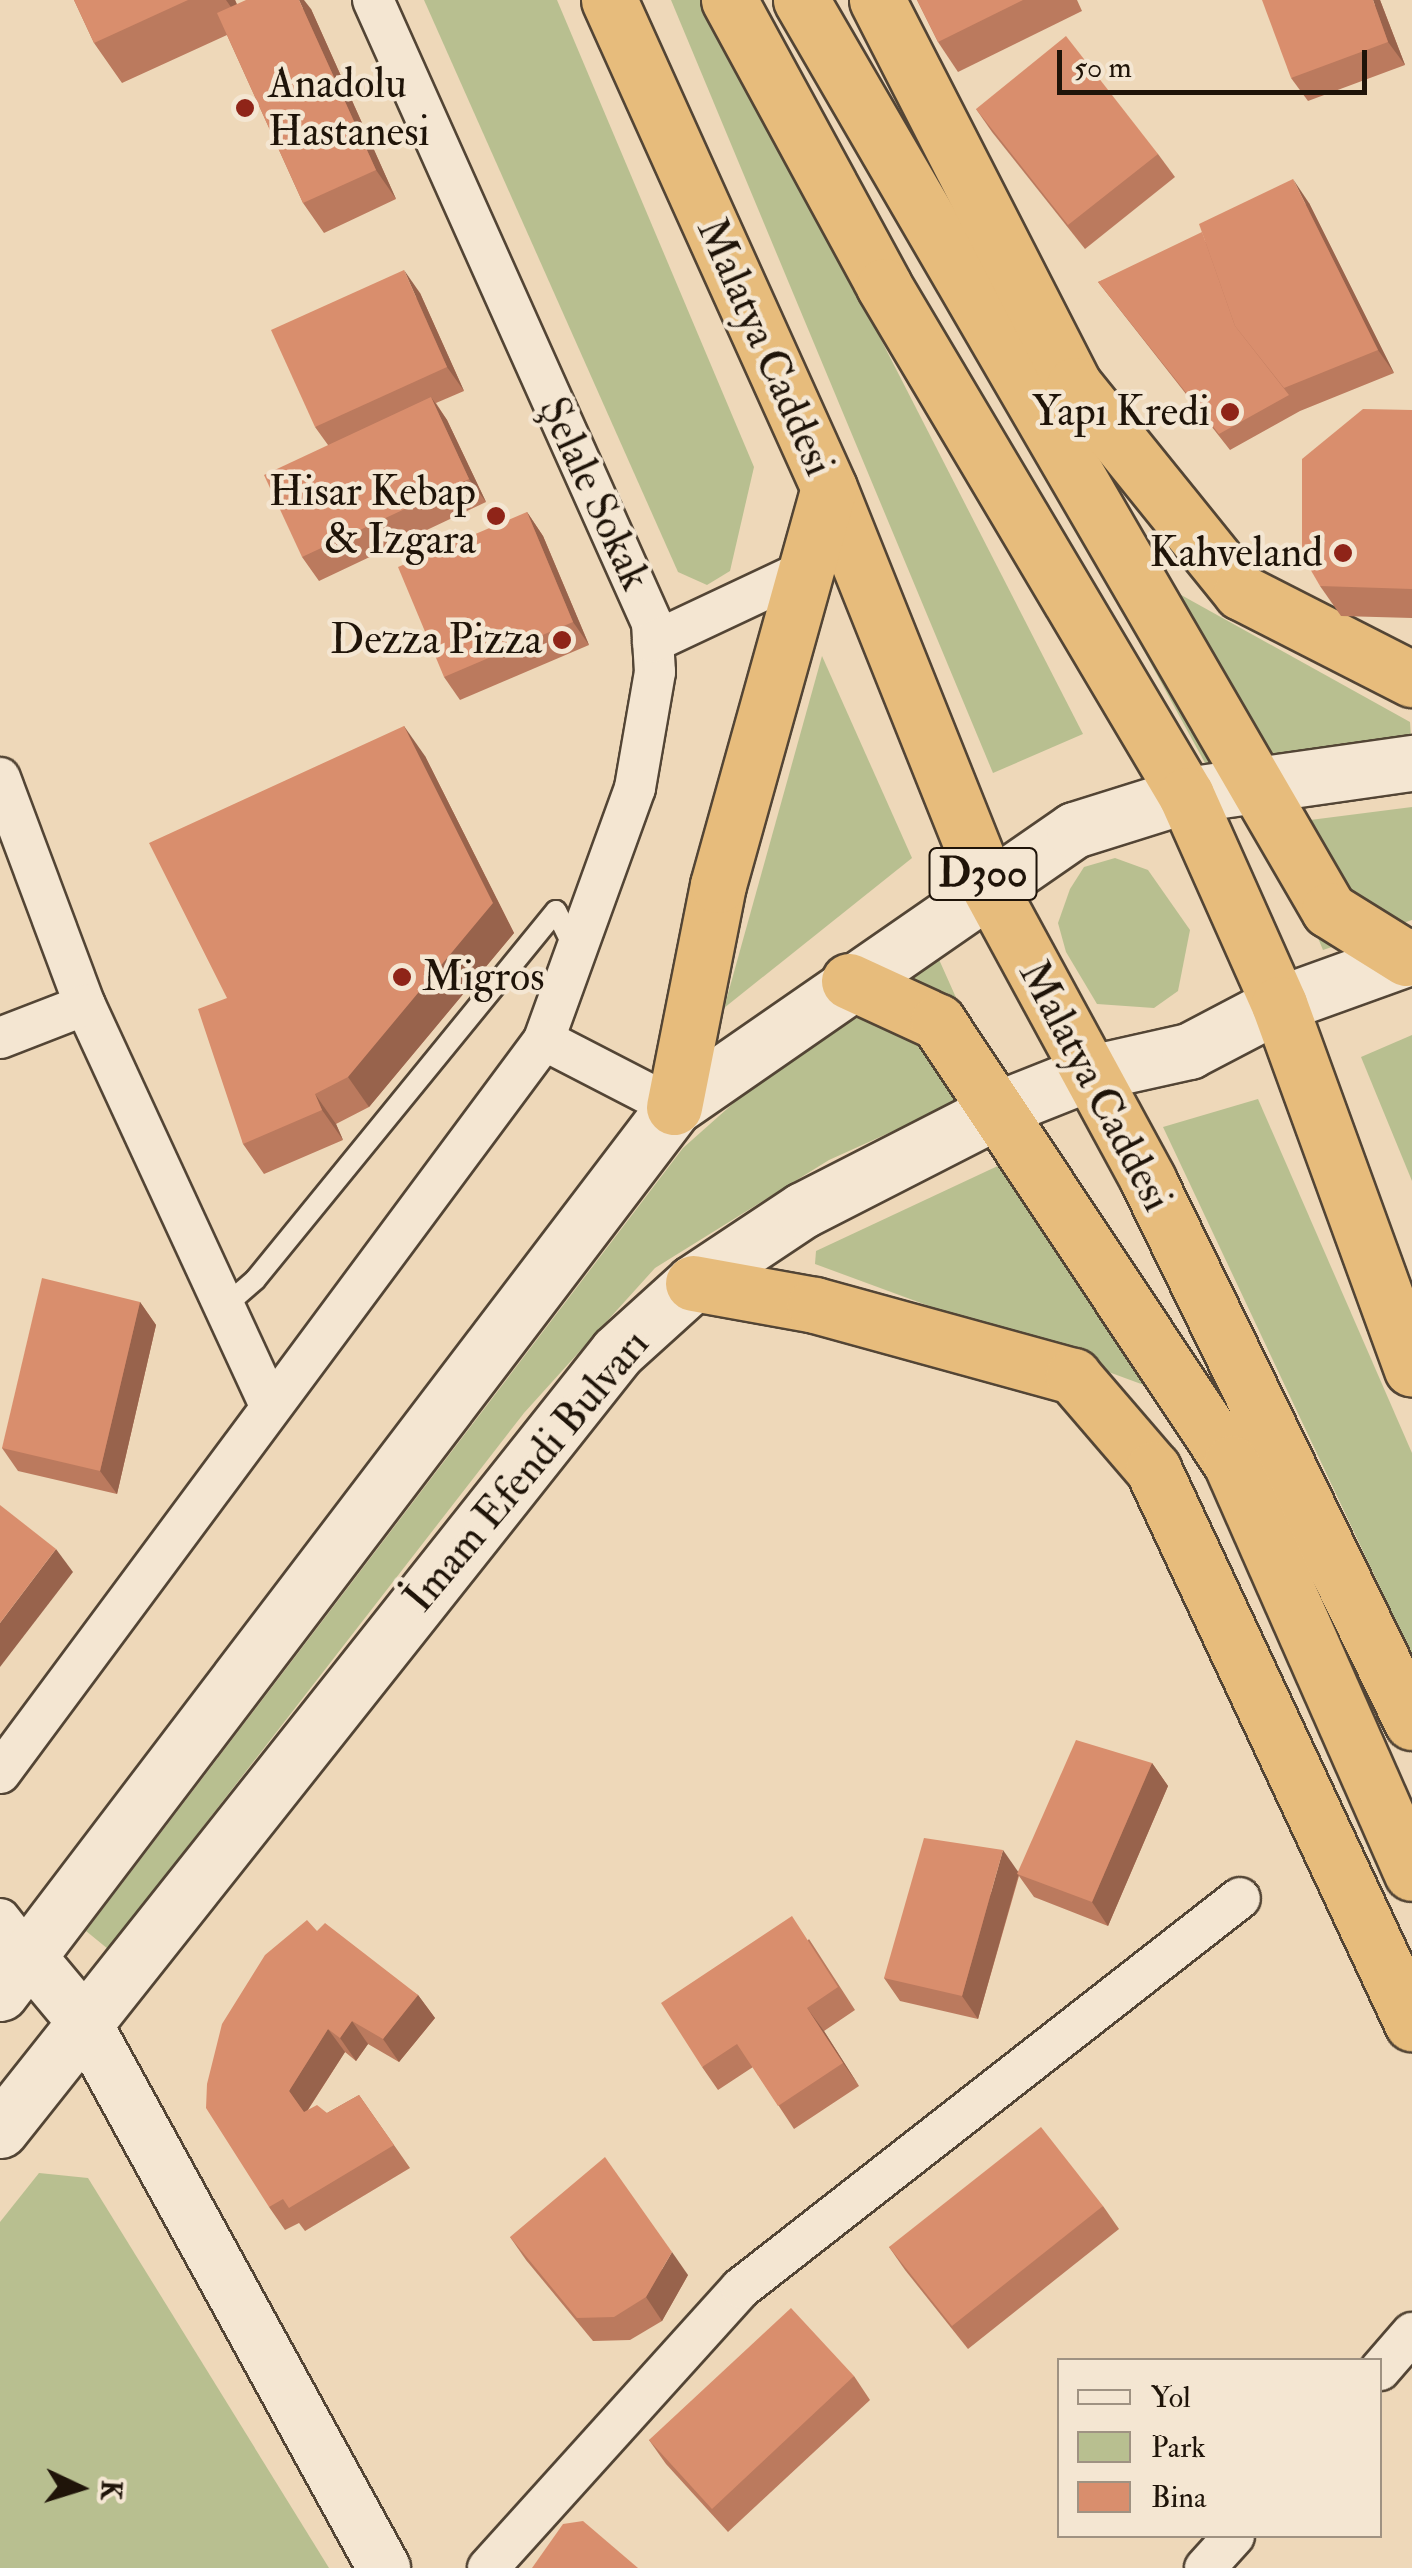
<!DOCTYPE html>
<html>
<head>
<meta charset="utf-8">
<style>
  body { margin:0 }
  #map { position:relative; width:1412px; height:2568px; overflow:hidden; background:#eed8b9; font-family:"IM FELL Double Pica",serif }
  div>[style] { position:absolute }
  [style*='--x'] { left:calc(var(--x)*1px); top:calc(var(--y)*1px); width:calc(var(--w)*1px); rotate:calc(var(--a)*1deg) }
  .green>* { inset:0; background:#b8bf90 }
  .roads { filter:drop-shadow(2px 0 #534535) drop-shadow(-2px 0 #534535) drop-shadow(0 2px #534535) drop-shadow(0 -2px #534535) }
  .service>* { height:20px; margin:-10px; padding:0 10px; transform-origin:10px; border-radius:10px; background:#f4e6d2 }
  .minor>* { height:40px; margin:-20px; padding:0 20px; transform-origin:20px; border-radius:20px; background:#f4e6d2 }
  .tertiary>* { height:52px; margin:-26px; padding:0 26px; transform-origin:26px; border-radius:26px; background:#f4e6d2 }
  .secondary>* { height:55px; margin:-27.5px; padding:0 27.5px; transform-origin:27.5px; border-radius:27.5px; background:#f4e6d2 }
  .trunk>* { height:55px; margin:-27.5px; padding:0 27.5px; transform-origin:27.5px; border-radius:27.5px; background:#e7bc7c }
  .wall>* { inset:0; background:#bb7a5e }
  .shaded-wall>* { inset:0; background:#98634c }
  .building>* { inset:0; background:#d98e6d }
  .dots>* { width:28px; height:28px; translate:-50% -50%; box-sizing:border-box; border:5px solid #f4e6d2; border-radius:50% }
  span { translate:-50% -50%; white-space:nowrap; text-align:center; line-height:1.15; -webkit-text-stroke:9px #f4e6d2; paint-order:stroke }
  .shield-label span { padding:2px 8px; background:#f4e6d2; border:2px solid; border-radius:8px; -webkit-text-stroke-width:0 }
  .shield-label { font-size:40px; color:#1f1409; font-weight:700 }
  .poi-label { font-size:42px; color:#1f1409 }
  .left { translate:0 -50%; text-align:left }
  .right { translate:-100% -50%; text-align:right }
  .street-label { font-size:42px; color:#1f1409 }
  .legend { position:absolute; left:1057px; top:2358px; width:325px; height:180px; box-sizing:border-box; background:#f4e6d2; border:2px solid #9f9282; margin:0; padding:12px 18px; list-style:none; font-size:30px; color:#1f1409 }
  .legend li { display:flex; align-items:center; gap:20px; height:50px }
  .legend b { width:50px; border:2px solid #9f9282 }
  .north { position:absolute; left:30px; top:2438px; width:100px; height:100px; -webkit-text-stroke:8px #f4e6d2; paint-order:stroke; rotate:94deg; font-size:28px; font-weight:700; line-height:40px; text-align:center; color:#1f1409 }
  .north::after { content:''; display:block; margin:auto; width:35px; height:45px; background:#1f1409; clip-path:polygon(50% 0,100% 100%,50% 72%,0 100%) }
  .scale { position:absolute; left:1057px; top:50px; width:310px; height:45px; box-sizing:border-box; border:5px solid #1f1409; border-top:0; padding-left:12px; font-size:30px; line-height:35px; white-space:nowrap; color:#1f1409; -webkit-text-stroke:8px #f4e6d2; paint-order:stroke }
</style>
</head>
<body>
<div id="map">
  <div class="green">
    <i style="clip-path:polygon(424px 0,557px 0,754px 467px,730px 571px,707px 585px,678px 572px)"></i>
    <i style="clip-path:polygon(671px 0,707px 0,1083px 734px,993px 773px)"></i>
    <i style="clip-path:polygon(1147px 576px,1410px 722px,1411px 738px,1205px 763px,1120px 607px,1128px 581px)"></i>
    <i style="clip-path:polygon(822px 656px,912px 858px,724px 1008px)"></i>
    <i style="clip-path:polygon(1412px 807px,1412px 920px,1323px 950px,1271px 825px)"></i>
    <i style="clip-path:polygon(1115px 858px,1148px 870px,1190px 930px,1178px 991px,1154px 1008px,1097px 1004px,1066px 952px,1058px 923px,1070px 889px,1084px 867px)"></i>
    <i style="clip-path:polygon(937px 955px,995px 1085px,829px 1160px,655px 1268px,524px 1413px,108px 1949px,86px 1931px,683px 1148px,781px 1061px)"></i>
    <i style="clip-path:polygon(1412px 1035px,1412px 1181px,1361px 1057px)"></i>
    <i style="clip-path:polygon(1258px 1099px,1412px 1453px,1412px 1655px,1163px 1127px)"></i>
    <i style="clip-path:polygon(1034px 1149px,1163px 1392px,815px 1264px,816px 1251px)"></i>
    <i style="clip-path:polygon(39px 2173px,88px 2178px,329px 2568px,0 2568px,0 2222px)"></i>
  </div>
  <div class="roads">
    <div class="service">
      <i style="--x:224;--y:1307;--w:41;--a:-41.1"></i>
      <i style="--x:255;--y:1280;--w:476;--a:-50.8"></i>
      <i style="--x:556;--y:911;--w:43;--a:64"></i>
    </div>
    <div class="minor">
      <i style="--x:373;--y:0;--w:683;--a:65.88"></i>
      <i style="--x:652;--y:623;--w:49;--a:86.5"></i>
      <i style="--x:655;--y:672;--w:118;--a:99.8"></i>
      <i style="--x:635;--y:788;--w:268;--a:109.9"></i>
      <i style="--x:544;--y:1040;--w:146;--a:27.3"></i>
      <i style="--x:653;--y:642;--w:169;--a:-25.2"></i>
      <i style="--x:0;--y:778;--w:242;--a:69.5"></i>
      <i style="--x:85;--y:1005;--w:442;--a:65.2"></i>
      <i style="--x:0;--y:1038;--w:91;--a:-21.2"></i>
      <i style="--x:0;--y:1773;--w:913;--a:-53.42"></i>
      <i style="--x:0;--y:1919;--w:47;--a:51.9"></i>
      <i style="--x:1380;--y:2370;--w:49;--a:-49.1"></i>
      <i style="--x:488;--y:2568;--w:377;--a:-47.9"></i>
      <i style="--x:741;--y:2288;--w:633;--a:-38.01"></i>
      <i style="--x:1205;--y:2568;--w:43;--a:-47.8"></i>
    </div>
    <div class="tertiary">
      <i style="--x:29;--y:1956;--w:87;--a:50.1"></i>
      <i style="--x:85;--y:2023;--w:622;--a:61.25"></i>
    </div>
    <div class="secondary">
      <i style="--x:0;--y:1993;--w:1113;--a:-52.74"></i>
      <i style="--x:674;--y:1107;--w:487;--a:-34.7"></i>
      <i style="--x:1074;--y:830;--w:117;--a:-17.4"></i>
      <i style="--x:1186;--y:795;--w:228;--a:-8.1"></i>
      <i style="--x:0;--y:2130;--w:993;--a:-51.58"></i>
      <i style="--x:617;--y:1352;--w:103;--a:-42.2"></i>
      <i style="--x:693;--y:1283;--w:132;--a:-33.6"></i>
      <i style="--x:803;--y:1210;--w:230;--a:-27.1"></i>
      <i style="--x:1008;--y:1105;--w:84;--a:-21.7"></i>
      <i style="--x:1086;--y:1074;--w:106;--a:-12.6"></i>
      <i style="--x:1189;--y:1051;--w:102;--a:-27.6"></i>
      <i style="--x:1279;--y:1004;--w:141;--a:-19.8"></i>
    </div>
    <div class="trunk">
      <i style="--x:609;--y:0;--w:535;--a:65.73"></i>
      <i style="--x:829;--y:488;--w:425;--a:68.2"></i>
      <i style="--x:987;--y:883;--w:338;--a:61.5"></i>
      <i style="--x:1148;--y:1180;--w:603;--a:64.03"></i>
      <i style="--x:729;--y:0;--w:325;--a:61.5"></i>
      <i style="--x:884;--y:286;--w:592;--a:59.32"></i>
      <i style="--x:1186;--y:795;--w:229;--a:66"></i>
      <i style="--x:1279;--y:1004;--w:388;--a:70"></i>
      <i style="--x:801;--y:0;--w:1052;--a:59.88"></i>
      <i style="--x:1329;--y:910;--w:91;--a:31.9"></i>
      <i style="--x:877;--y:0;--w:432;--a:62.9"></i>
      <i style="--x:1074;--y:385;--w:266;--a:51.1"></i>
      <i style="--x:1241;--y:592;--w:192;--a:27"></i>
      <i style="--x:849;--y:981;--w:98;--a:24.7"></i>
      <i style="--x:938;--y:1022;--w:529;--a:56.4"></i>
      <i style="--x:1231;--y:1463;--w:448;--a:66.2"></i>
      <i style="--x:674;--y:1107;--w:226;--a:-78.8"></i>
      <i style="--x:718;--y:885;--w:412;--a:-74.4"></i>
      <i style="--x:693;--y:1283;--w:124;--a:10.2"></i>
      <i style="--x:815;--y:1305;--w:268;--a:15.4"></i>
      <i style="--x:1073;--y:1376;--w:123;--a:49.3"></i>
      <i style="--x:1153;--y:1469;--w:612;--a:64.94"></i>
    </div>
  </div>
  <div class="wall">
    <i style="clip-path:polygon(74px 0,235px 0,237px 4px,311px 9px,396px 199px,324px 233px,303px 203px,227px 35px,122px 83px,94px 43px)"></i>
    <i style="clip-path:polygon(917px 0,1077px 0,1082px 11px,958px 72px,938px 42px)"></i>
    <i style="clip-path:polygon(1380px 0,1405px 65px,1308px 101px,1291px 78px)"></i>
    <i style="clip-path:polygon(976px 109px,1158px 154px,1175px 177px,1085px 249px,992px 132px)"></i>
    <i style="clip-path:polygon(1309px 203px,1394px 373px,1300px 411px,1230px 450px,1098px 282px)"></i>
    <i style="clip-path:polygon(420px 293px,464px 391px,436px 403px,447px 420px,486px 502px,319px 581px,302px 557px,328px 445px,315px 427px)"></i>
    <i style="clip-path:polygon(1412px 410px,1412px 618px,1341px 616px,1320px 586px)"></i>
    <i style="clip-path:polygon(527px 512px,543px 536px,589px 645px,460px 700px,444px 677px)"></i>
    <i style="clip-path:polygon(425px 756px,514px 933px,369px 1107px,336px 1124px,343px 1140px,264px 1174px,243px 1144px,227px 998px)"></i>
    <i style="clip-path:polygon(140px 1302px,156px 1325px,117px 1494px,18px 1471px,2px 1448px)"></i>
    <i style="clip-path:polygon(1152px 1763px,1168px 1786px,1108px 1926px,1034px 1897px,1019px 1876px,978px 2019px,900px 2001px,884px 1978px,1018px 1872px)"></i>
    <i style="clip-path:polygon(317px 1931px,418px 1995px,435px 2018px,399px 2062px,368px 2044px,356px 2061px,345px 2052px,308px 2110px,327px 2113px,359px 2095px,410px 2168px,305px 2231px,299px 2223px,285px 2230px,269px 2207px)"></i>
    <i style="clip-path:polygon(809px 1939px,855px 2010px,824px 2031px,859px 2086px,794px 2129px,753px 2067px,718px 2090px,702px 2067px)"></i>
    <i style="clip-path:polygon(1103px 2206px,1119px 2229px,968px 2349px,905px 2270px,889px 2247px)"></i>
    <i style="clip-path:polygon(510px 2237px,688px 2275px,662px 2321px,630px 2340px,593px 2341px,526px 2260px)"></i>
    <i style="clip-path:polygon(854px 2376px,870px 2400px,728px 2532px,666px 2464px,649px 2440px)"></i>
  </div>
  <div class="shaded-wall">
    <i style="clip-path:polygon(226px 0,235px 0,245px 27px)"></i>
    <i style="clip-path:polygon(299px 0,304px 0,311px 9px,396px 199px,376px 170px)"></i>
    <i style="clip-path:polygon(1373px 0,1380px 0,1405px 65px,1388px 42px)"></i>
    <i style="clip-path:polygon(1293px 179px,1309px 203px,1394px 373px,1378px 350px)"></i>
    <i style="clip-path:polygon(404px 270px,420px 293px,464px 391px,447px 367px)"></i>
    <i style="clip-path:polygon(431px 397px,447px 420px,486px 502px,469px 479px)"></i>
    <i style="clip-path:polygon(527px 512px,543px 536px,589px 645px,573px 622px)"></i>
    <i style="clip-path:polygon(404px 726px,425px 756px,514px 933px,369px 1107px,348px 1077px)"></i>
    <i style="clip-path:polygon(315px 1094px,336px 1124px,343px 1140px,322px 1110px)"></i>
    <i style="clip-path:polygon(140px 1302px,156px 1325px,117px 1494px,100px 1471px)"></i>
    <i style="clip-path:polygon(56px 1549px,73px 1572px,0 1667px,0 1623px)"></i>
    <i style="clip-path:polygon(1152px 1763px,1168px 1786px,1108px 1926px,1092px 1902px)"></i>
    <i style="clip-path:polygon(1003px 1850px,1019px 1873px,978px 2019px,962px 1996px)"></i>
    <i style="clip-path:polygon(418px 1995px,435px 2018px,399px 2062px,383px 2039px)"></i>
    <i style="clip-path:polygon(807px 2008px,824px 2031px,859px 2086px,843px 2063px)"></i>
    <i style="clip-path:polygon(352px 2021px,368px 2044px,356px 2061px,340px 2038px)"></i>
    <i style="clip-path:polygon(328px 2029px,345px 2052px,305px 2114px,289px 2091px)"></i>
    <i style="clip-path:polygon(672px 2252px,688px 2275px,662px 2321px,646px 2297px)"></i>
  </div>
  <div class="building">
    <i style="clip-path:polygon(74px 0,188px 0,94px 43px)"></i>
    <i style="clip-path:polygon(246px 0,299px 0,376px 170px,303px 203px,217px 13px)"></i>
    <i style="clip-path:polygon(917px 0,1023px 0,938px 42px)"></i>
    <i style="clip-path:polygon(1262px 0,1373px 0,1388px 42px,1291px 78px)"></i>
    <i style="clip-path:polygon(1066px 36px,1158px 154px,1068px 225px,976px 109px)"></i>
    <i style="clip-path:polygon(1293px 179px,1378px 350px,1284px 388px,1235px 326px,1199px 224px)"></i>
    <i style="clip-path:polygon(1202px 232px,1235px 326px,1289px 395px,1219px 434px,1098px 282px)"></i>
    <i style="clip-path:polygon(404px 270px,447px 367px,315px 427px,271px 330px)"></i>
    <i style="clip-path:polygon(431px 397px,469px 479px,302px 557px,264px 475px)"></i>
    <i style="clip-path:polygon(1363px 409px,1412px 410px,1412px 589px,1320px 586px,1302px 555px,1302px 459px)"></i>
    <i style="clip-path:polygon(527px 512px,573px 622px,444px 677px,398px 567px)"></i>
    <i style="clip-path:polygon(404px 726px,493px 903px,348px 1077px,315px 1094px,322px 1110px,243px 1144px,198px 1009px,227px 998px,149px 843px)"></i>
    <i style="clip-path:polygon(42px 1278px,140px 1302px,100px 1471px,2px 1448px)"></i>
    <i style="clip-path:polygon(0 1505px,56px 1549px,0 1623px)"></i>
    <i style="clip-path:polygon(1076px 1740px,1152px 1763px,1092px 1902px,1017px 1874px)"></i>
    <i style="clip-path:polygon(924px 1838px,1003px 1850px,962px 1996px,884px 1978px)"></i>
    <i style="clip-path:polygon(792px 1916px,838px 1987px,807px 2008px,843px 2063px,778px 2106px,737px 2044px,702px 2067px,661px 2003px)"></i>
    <i style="clip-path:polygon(307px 1920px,317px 1931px,325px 1923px,418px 1995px,383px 2039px,352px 2021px,340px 2038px,328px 2029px,289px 2091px,304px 2112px,317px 2105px,327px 2113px,359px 2095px,394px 2145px,289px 2208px,283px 2199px,269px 2207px,206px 2108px,207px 2084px,222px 2024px,265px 1955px)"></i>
    <i style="clip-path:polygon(1041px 2127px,1103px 2206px,952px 2326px,889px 2247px)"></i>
    <i style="clip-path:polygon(605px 2157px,672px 2252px,646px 2297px,614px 2317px,577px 2318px,510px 2237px)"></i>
    <i style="clip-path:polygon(791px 2308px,854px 2376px,712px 2509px,649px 2440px)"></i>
    <i style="clip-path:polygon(583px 2521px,638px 2568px,532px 2568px,563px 2524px)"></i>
  </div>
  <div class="dots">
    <i style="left:245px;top:108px;background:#8f2418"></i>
    <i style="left:1230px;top:412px;background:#8f2418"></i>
    <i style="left:496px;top:516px;background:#8f2418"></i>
    <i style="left:1343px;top:553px;background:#8f2418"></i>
    <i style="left:562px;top:640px;background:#8f2418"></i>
    <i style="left:402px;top:977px;background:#8f2418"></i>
  </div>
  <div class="shield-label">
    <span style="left:983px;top:874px">D300</span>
  </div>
  <div class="poi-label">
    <span class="left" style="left:268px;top:108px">Anadolu<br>Hastanesi</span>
    <span class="right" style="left:1210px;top:412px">Yapı Kredi</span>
    <span class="right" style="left:476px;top:516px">Hisar Kebap<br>&amp; Izgara</span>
    <span class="right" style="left:1323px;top:553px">Kahveland</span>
    <span class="right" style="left:542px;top:640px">Dezza Pizza</span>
    <span class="left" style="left:422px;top:977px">Migros</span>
  </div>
  <div class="street-label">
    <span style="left:765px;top:347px;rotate:66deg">Malatya Caddesi</span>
    <span style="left:594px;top:494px;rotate:65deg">Şelale Sokak</span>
    <span style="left:1095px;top:1086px;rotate:62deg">Malatya Caddesi</span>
    <span style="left:527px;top:1471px;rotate:-50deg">İmam Efendi Bulvarı</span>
  </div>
  <ul class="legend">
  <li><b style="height:12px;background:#f4e6d2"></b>Yol</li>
  <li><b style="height:28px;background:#b8bf90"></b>Park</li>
  <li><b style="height:28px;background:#d98e6d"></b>Bina</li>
  </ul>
  <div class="north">K</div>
  <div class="scale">50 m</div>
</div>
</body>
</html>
